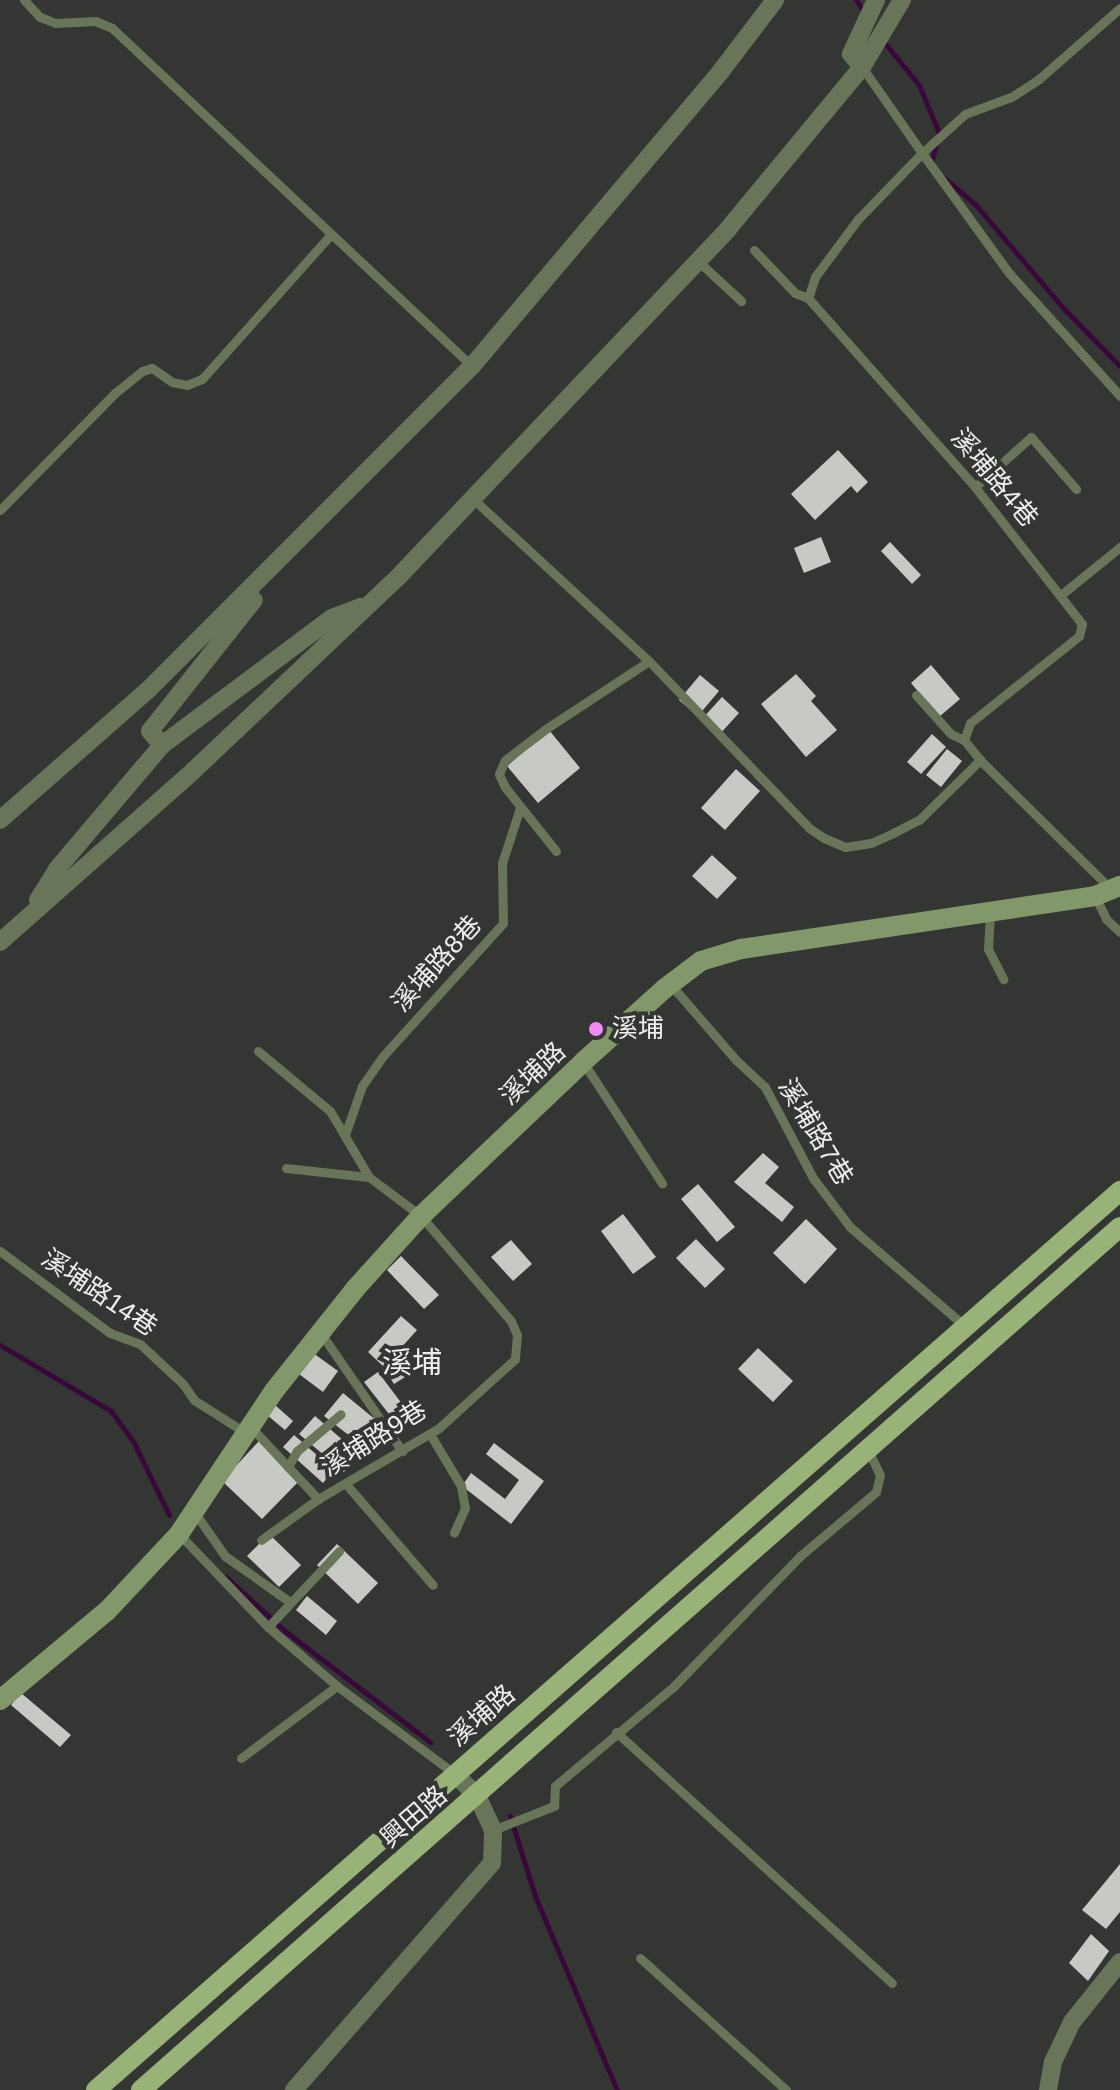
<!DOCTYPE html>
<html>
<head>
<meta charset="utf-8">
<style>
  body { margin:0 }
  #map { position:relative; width:1120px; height:2090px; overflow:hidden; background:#343633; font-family:Arial,"Noto Sans TC",sans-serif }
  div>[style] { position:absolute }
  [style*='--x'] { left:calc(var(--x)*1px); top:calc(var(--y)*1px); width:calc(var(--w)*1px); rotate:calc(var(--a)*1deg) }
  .stream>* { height:5px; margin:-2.5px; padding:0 2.5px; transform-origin:2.5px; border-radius:2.5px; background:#39083b }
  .building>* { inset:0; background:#c7c9c5 }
  .lane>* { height:9px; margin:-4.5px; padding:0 4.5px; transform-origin:4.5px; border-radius:4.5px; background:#687558 }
  .street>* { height:18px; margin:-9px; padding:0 9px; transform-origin:9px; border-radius:9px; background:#687558 }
  .secondary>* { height:20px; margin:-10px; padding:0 10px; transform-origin:10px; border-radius:10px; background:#83986a }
  .primary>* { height:20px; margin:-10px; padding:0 10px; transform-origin:10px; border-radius:10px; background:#98b277 }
  .dots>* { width:22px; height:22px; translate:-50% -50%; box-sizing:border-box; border:4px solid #343633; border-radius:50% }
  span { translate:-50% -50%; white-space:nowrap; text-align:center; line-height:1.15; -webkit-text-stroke:8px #343633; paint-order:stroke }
  .street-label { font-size:26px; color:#eeefed }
  .poi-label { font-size:26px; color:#eeefed }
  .left { translate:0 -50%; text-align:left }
  .quarter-label { font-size:30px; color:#eeefed }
</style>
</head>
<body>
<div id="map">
  <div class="stream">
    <i style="--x:856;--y:0;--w:17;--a:57"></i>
    <i style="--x:884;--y:42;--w:55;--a:50.9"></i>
    <i style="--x:919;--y:85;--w:52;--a:67.4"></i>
    <i style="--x:939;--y:133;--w:30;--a:105"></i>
    <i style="--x:944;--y:178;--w:40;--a:40"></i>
    <i style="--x:975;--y:204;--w:139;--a:49.7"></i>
    <i style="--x:1065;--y:310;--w:78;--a:45.5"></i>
    <i style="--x:0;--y:1345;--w:129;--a:30.7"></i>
    <i style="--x:111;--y:1411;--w:39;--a:54"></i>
    <i style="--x:134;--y:1443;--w:80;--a:64.1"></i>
    <i style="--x:226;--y:1577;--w:80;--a:42.5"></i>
    <i style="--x:285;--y:1631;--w:183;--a:37.4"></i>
    <i style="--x:510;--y:1816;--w:84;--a:72.6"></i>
    <i style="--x:535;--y:1896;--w:211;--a:67.1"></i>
  </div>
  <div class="building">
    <i style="clip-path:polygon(838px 450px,868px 482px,857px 493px,851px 486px,815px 520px,791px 494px)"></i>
    <i style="clip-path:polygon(821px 537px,831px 562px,804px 573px,794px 548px)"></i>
    <i style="clip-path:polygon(890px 542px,921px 575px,912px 584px,881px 551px)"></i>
    <i style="clip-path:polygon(931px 665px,960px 699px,939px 717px,911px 683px)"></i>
    <i style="clip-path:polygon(796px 674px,816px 696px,811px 701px,837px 730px,806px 757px,761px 704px)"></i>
    <i style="clip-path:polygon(700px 675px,719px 691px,698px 716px,679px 700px)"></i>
    <i style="clip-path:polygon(722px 697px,739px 713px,719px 735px,702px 719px)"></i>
    <i style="clip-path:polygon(549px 730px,580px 768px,538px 803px,507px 766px)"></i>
    <i style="clip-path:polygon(932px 734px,946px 747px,921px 774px,907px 762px)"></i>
    <i style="clip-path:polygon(947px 749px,962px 761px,941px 787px,926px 775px)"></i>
    <i style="clip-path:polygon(736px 769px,760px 791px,725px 830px,701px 808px)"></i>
    <i style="clip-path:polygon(712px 855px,737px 878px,717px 899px,692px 876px)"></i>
    <i style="clip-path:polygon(763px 1153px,779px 1167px,765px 1183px,794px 1207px,782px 1222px,734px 1182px)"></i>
    <i style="clip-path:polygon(698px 1184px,735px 1227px,717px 1242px,681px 1199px)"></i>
    <i style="clip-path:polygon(623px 1214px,656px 1257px,633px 1274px,601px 1231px)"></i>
    <i style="clip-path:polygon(806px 1219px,837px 1249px,805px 1284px,773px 1253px)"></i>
    <i style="clip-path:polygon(696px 1239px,725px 1269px,705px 1288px,676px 1258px)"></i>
    <i style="clip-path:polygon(511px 1240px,532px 1264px,513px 1281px,491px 1257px)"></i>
    <i style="clip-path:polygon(401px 1256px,439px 1295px,424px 1309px,387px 1270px)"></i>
    <i style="clip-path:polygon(401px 1316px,417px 1330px,384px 1367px,368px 1352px)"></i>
    <i style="clip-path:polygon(419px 1346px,429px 1362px,394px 1384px,384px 1368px)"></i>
    <i style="clip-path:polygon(306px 1348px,338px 1371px,323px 1392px,291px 1368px)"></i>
    <i style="clip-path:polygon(758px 1348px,793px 1381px,773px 1402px,738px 1369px)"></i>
    <i style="clip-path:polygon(378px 1372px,412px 1417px,399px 1427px,364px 1382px)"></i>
    <i style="clip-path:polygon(343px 1393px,382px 1425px,364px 1447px,324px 1416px)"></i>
    <i style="clip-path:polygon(275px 1405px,293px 1421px,285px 1430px,267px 1415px)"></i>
    <i style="clip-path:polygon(315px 1416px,359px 1454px,344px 1472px,299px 1434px)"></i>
    <i style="clip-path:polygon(294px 1435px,334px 1470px,323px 1483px,283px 1447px)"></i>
    <i style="clip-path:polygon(259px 1441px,300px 1480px,262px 1519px,222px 1481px)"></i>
    <i style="clip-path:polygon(494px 1443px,544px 1481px,511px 1524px,462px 1486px,471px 1473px,505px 1499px,519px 1480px,486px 1454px)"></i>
    <i style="clip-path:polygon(269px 1534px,301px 1565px,279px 1587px,247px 1556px)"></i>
    <i style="clip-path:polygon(337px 1544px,378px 1583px,358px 1604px,317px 1565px)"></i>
    <i style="clip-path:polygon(307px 1596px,337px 1621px,326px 1635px,296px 1610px)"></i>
    <i style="clip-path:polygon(21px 1693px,71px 1735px,60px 1747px,11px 1705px)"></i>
    <i style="clip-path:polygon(1120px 1864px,1120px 1912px,1106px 1929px,1082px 1910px)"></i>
    <i style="clip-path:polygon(1091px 1934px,1109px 1951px,1088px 1981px,1069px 1963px)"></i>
  </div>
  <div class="lane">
    <i style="--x:24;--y:0;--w:23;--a:47"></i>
    <i style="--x:40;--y:17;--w:17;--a:21"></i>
    <i style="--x:56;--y:23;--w:39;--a:-3"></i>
    <i style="--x:95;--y:21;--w:18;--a:22"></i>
    <i style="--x:112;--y:28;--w:494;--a:43.2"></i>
    <i style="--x:1120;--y:8;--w:108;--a:138.8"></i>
    <i style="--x:1039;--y:79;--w:33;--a:147"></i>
    <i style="--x:1011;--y:97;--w:49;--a:159.7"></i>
    <i style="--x:965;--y:114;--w:58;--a:137.8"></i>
    <i style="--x:922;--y:153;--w:148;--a:54.1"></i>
    <i style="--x:1009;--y:273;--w:166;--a:47.9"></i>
    <i style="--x:862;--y:67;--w:105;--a:55.1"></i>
    <i style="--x:922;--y:153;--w:92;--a:134.1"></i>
    <i style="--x:858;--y:219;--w:72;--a:126.6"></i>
    <i style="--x:815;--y:277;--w:22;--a:108"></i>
    <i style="--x:808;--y:298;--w:252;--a:48.5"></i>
    <i style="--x:975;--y:487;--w:174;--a:52"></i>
    <i style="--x:1082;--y:624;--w:12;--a:104"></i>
    <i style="--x:1079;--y:636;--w:139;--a:141.4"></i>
    <i style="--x:970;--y:723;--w:18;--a:109"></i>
    <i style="--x:964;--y:740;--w:26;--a:51"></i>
    <i style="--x:980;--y:760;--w:185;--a:44.6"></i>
    <i style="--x:754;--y:250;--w:59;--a:46.4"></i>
    <i style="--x:795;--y:293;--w:14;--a:21"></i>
    <i style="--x:698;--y:261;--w:59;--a:42.9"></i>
    <i style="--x:975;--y:487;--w:75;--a:-41.8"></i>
    <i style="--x:1031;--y:437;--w:69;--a:49.1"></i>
    <i style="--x:471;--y:497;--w:242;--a:42.7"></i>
    <i style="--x:649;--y:661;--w:231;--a:46.2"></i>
    <i style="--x:809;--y:828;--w:18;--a:34"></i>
    <i style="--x:824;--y:838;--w:23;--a:23"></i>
    <i style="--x:845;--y:847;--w:26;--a:-9"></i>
    <i style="--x:871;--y:843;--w:24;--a:-24"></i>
    <i style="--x:893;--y:833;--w:29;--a:-27"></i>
    <i style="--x:919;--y:820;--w:86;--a:-44.5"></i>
    <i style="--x:0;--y:510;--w:164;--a:-45.5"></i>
    <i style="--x:115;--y:393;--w:35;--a:-39"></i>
    <i style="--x:142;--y:371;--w:10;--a:-17"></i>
    <i style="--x:152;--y:368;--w:24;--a:35"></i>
    <i style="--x:172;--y:382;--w:15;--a:11"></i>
    <i style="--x:187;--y:385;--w:16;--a:-22"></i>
    <i style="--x:202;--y:379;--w:194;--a:-48.3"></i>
    <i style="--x:1062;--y:594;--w:75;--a:-39"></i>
    <i style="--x:916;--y:695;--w:52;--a:48.1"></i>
    <i style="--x:951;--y:734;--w:14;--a:25"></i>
    <i style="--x:556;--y:851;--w:82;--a:-128.6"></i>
    <i style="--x:505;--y:787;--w:14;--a:-115"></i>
    <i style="--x:499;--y:774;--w:15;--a:-67"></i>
    <i style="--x:505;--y:760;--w:53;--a:-37.3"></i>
    <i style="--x:547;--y:728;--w:122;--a:-33.3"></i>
    <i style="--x:1095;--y:896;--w:25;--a:64"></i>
    <i style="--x:1106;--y:919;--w:19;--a:43"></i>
    <i style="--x:990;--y:912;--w:37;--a:93"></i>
    <i style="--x:988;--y:949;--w:34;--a:63"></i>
    <i style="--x:671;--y:985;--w:99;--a:49.1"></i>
    <i style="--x:736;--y:1060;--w:40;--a:43"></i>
    <i style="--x:765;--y:1087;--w:103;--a:62.2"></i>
    <i style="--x:813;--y:1178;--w:61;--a:52.9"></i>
    <i style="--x:850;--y:1227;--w:153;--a:40.8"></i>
    <i style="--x:258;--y:1051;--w:94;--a:39.8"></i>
    <i style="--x:330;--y:1111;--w:77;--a:59.4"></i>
    <i style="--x:369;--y:1177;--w:65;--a:36.9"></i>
    <i style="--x:421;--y:1216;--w:138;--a:49.4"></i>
    <i style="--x:511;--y:1321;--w:15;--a:67"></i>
    <i style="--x:517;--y:1335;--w:24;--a:95"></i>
    <i style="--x:515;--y:1359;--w:103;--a:137.8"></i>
    <i style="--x:439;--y:1428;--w:140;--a:149.6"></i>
    <i style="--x:318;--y:1499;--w:70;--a:144.3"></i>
    <i style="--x:583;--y:1062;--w:145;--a:56.9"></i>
    <i style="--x:345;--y:1135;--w:52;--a:-70.9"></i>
    <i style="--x:362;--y:1086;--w:37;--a:-55"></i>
    <i style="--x:383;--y:1056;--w:179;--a:-47.9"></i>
    <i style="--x:503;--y:923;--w:60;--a:-91"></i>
    <i style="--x:502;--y:863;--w:58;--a:-71.9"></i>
    <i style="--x:286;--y:1168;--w:83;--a:6.2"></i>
    <i style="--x:0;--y:1251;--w:137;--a:36.7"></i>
    <i style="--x:110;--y:1333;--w:32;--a:20"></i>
    <i style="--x:140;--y:1344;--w:59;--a:42.9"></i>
    <i style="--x:183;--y:1384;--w:19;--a:55"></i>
    <i style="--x:194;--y:1400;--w:62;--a:32.4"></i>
    <i style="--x:320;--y:1332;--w:145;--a:55.4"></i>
    <i style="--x:250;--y:1426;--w:100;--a:47"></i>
    <i style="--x:430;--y:1434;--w:61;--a:59.2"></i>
    <i style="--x:461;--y:1486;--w:22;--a:80"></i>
    <i style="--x:465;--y:1508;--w:27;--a:114"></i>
    <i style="--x:288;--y:1467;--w:18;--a:-61"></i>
    <i style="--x:297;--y:1451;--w:57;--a:-40.1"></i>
    <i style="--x:346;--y:1484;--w:133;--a:49.3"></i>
    <i style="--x:195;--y:1513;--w:52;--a:55.1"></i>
    <i style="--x:225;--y:1556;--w:80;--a:35.3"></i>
    <i style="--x:179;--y:1534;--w:129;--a:46.3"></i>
    <i style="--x:268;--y:1627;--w:91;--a:40.5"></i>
    <i style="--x:337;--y:1686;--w:147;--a:36.7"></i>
    <i style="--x:268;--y:1627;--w:104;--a:-46.9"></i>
    <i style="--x:616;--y:1732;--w:373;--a:42.3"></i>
    <i style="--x:241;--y:1758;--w:120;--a:-36.9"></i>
    <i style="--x:493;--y:1830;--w:66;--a:-21.5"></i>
    <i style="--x:554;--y:1806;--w:20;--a:-87"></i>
    <i style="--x:555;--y:1786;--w:155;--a:-40"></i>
    <i style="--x:674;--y:1686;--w:181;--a:-45.9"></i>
    <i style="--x:800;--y:1556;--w:99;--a:-40.1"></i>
    <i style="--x:876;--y:1492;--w:17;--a:-77"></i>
    <i style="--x:880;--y:1475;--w:28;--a:-116"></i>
    <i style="--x:640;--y:1958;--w:197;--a:42.1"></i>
  </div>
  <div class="street">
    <i style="--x:862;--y:67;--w:17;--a:-130"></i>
    <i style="--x:851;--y:54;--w:60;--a:-65.2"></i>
    <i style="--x:162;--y:745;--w:18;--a:-131"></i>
    <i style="--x:150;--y:731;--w:167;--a:-51.6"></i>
    <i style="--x:0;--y:820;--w:198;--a:-41.3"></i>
    <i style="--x:149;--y:689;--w:457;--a:-45"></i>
    <i style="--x:472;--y:366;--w:386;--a:-49.8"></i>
    <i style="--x:721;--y:71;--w:89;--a:-52.7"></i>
    <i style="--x:38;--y:900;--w:36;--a:-58"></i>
    <i style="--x:57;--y:869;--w:162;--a:-49.7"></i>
    <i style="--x:162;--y:745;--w:212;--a:-36.8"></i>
    <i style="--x:332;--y:618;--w:31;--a:-21"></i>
    <i style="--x:0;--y:942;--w:258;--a:-41.5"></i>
    <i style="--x:193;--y:771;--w:286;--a:-43.4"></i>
    <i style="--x:401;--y:574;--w:475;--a:-46.5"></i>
    <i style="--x:728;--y:229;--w:210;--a:-50.4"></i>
    <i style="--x:862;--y:67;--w:78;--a:-59.2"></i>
    <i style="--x:294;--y:2090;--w:301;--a:-48.9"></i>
    <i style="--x:492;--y:1863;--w:33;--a:-88"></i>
    <i style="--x:493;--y:1830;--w:38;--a:-115"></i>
    <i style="--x:477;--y:1796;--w:31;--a:-135"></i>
    <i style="--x:1048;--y:2090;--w:28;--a:-80"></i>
    <i style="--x:1053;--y:2062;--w:44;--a:-64.6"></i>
    <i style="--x:1072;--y:2022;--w:77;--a:-51.3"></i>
  </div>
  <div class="secondary">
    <i style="--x:0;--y:1700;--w:139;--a:-39.8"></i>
    <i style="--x:107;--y:1611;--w:105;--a:-46.9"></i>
    <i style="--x:179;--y:1534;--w:172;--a:-56.4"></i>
    <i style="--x:274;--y:1391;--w:130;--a:-51.5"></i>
    <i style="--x:355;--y:1289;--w:98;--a:-47.9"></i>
    <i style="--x:421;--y:1216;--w:224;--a:-43.5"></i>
    <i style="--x:583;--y:1062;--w:109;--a:-42"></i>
    <i style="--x:664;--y:989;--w:46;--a:-37.1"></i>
    <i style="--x:701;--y:961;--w:42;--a:-16.7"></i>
    <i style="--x:741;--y:949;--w:358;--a:-8.5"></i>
    <i style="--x:1095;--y:896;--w:27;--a:-22"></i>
  </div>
  <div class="primary">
    <i style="--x:96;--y:2090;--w:1363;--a:-41.28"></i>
    <i style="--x:141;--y:2090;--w:1305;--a:-41.4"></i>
  </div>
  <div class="dots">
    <i style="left:596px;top:1029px;background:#f18af4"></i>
  </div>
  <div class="street-label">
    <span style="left:994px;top:478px;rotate:50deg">溪埔路4巷</span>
    <span style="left:437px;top:964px;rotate:-48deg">溪埔路8巷</span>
    <span style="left:533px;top:1074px;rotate:-43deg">溪埔路</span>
    <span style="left:815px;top:1132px;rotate:59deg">溪埔路7巷</span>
    <span style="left:99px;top:1293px;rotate:34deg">溪埔路14巷</span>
    <span style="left:374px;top:1439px;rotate:-32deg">溪埔路9巷</span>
    <span style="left:482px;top:1716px;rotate:-41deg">溪埔路</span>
    <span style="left:414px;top:1817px;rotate:-41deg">興田路</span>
  </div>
  <div class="poi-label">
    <span class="left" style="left:612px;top:1029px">溪埔</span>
  </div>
  <div class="quarter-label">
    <span style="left:412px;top:1363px">溪埔</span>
  </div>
</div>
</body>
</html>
